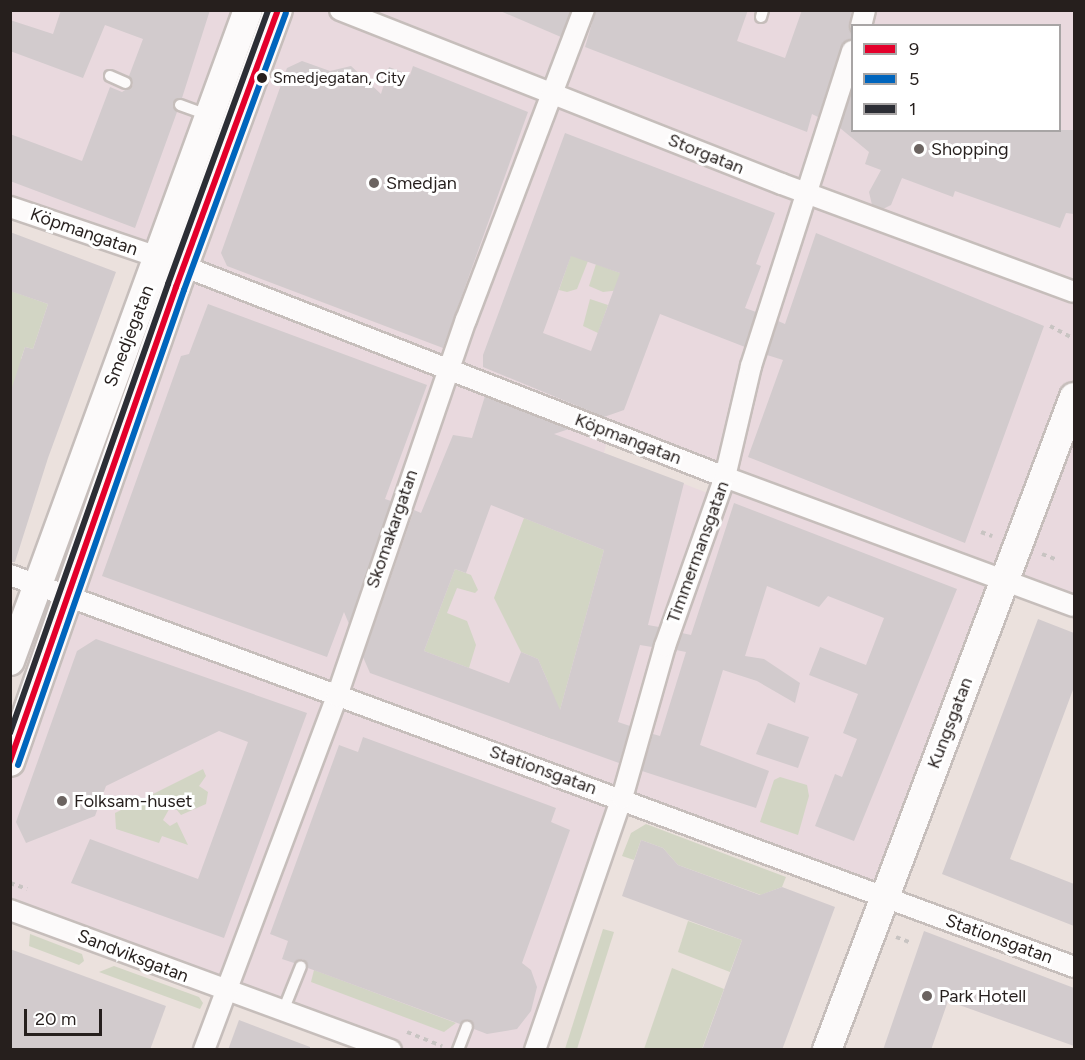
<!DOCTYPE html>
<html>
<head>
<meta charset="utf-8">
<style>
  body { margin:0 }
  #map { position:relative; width:1085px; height:1060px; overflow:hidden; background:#ebe1dd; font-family:Figtree,sans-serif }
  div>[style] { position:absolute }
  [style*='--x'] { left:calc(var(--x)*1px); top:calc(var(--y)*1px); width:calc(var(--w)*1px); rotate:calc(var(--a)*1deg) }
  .commercial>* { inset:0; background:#e9d9de }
  .green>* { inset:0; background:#d2d5c4 }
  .building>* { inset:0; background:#d2cbcd }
  .path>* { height:4px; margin-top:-2px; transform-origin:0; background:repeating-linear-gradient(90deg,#c8c4c2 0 4.5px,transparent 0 9px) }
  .roads { filter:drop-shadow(2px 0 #c6bebb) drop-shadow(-2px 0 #c6bebb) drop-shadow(0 2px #c6bebb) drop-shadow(0 -2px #c6bebb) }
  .lane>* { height:10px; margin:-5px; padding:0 5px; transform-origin:5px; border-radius:5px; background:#fcfafa }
  .street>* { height:20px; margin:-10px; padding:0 10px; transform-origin:10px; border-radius:10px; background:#fcfafa }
  .secondary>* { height:28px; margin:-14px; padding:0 14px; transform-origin:14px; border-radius:14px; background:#fcfafa }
  .bus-1>* { height:6px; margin:-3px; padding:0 3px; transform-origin:3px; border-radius:3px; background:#e4002b }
  .bus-2>* { height:6px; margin:-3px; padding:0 3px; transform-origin:3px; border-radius:3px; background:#0065bd }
  .bus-3>* { height:6px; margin:-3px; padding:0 3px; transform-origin:3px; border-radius:3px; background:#2c2e35 }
  .dots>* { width:16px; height:16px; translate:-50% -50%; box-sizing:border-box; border:3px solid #fff; border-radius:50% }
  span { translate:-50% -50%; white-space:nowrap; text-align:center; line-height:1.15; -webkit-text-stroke:6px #fff; paint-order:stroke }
  .bus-label { font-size:16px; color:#261f1d }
  .left { translate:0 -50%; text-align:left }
  .poi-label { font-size:18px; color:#261f1d }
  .street-label { font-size:18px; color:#261f1d }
  .frame { position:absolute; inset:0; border:12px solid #261f1d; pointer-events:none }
  .legend { position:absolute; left:851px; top:24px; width:210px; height:108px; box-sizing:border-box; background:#fff; border:2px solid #a8a5a5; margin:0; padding:8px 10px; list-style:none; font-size:18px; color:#261f1d }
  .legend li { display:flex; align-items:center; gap:12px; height:30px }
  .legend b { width:30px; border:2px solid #a8a5a5 }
  .scale { position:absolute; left:24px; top:1009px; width:78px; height:27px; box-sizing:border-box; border:3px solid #261f1d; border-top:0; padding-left:8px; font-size:18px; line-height:21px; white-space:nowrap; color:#261f1d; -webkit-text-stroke:4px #fff; paint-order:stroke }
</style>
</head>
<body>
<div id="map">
  <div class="commercial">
    <i style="clip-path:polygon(evenodd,11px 11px,1074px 11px,1074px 606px,1006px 580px,885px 895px,622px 798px,536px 1049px,389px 1049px,11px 909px,11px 764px,183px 266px,11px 206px,11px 11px,852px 26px,1060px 26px,1060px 130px,852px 130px,852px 26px,11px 11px,609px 433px,725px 477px,718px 497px,604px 453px,609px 433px)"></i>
  </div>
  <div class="green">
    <i style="clip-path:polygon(571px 255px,588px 261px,577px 289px,567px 292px,559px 290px)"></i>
    <i style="clip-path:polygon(596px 264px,655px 286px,603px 292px,589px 286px)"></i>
    <i style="clip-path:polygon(11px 291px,48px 304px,33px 349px,25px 347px,21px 359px,29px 363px,11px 394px)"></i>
    <i style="clip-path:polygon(590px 299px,608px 305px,598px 333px,583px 326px)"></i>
    <i style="clip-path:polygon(524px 518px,604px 550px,552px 739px,529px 730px,548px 682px,538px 659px,521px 652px,494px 598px)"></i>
    <i style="clip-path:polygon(455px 569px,471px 575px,478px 590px,475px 593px,457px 588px,447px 613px,467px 621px,476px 645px,469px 668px,424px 651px)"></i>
    <i style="clip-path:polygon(203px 769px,206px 776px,199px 786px,208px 792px,206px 804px,181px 815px,172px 804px,163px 820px,170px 826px,177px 822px,188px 845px,162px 836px,159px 843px,116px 829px,115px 813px)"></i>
    <i style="clip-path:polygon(780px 777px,807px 785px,809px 796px,798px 835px,760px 822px,774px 780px)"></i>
    <i style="clip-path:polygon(646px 824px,786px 877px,782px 887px,761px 895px,678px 865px,663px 848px,641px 840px,634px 860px,622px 856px,631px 833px)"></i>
    <i style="clip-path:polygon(688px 921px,742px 940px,730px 972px,678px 952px)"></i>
    <i style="clip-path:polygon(603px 929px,614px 932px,577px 1049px,565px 1049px)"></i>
    <i style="clip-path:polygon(30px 934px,82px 954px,84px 961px,79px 965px,29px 946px)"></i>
    <i style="clip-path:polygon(114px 966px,199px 997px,203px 1003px,200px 1009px,99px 972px)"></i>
    <i style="clip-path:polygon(672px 968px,724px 989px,702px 1049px,644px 1049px)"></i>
    <i style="clip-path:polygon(314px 970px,456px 1023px,444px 1032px,311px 982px)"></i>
  </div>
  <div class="building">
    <i style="clip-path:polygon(61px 10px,210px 10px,182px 98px,173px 103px,177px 112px,135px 228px,10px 181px,10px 134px,82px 161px,110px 87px,122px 92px,133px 85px,129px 76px,143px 39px,105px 25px,83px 78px,10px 51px,10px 20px,53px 34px)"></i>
    <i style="clip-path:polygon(498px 10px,571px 10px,561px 37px)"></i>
    <i style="clip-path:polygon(596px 10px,748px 10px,737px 41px,785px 58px,802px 10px,852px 10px,849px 24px,852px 39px,841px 47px,818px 117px,812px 114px,807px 132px,585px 47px)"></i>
    <i style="clip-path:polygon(302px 61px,330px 71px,351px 66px,381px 94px,389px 67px,410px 75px,413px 66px,528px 112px,443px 348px,227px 266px,221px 253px,287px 68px)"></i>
    <i style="clip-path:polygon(852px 89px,852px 130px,1074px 130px,1074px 214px,1066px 213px,1060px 228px,955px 191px,953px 197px,902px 178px,891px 205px,883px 209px,872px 205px,869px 192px,881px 170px,865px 164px,869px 152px,840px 128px)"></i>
    <i style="clip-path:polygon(evenodd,565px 133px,775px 213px,756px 264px,761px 266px,745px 308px,756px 312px,745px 347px,660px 314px,624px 410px,604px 417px,483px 367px,483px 355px,565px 133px,571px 256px,620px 273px,591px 351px,543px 333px,571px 256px)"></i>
    <i style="clip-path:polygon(10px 232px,116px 272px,48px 458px,15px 562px,10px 562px,10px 394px,25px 347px,33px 349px,48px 304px,10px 291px)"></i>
    <i style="clip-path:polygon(816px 233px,1044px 326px,965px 543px,748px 457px,783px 360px,767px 355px,778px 321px,785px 324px)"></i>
    <i style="clip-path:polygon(208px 304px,427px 385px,385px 499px,391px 501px,349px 624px,344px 612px,327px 657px,102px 576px,181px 356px,189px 354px)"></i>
    <i style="clip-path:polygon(evenodd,485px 396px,569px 429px,554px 434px,684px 483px,648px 625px,659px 627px,652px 647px,640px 645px,618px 722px,630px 726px,619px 763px,370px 673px,363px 657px,414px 510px,421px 513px,453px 435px,472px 438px,485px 396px,491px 505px,604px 550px,560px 710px,538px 659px,521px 652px,509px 683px,424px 651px,455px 569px,466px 573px,491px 505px)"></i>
    <i style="clip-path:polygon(734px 503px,957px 589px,854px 841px,815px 826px,835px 774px,842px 777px,857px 739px,843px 733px,858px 694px,809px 675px,820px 647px,866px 665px,884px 618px,828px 596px,819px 607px,767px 586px,745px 656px,764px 659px,800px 683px,795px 703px,757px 681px,723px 670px,700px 745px,769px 771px,756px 808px,642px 771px,653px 734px,660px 736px,686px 652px,676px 650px,682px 633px,691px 635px)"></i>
    <i style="clip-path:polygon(1038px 619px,1074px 633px,1074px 687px,1010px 859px,1074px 884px,1074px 926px,942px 874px)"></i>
    <i style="clip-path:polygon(96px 639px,307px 713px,224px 938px,71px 883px,90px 839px,198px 879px,248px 742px,219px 731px,106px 786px,95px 816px,26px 843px,16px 822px,77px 651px)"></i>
    <i style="clip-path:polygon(768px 723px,809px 737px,798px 768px,756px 754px)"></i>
    <i style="clip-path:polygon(363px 737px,556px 808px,551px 822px,570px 830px,522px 963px,531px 970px,537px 987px,531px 1011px,517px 1029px,487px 1034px,474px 1029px,469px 1020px,460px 1024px,308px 968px,303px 959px,294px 963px,282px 959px,288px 941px,270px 934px,339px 745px,358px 752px)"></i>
    <i style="clip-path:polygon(641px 840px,663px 848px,678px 865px,760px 895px,782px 887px,835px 907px,782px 1050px,702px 1050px,742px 940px,622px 896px)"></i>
    <i style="clip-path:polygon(924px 931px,1074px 988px,1074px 1046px,948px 1001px,931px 1050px,883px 1050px)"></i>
    <i style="clip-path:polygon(10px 949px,166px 1006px,150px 1050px,10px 1050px)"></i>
    <i style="clip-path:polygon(239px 1020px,310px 1047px,310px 1050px,228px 1050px)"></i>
  </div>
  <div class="path">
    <i style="--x:1050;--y:326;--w:27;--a:28"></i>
    <i style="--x:981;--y:532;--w:12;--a:20"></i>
    <i style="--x:1042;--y:554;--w:17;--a:21"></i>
    <i style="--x:10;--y:883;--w:18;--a:19"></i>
    <i style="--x:896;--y:937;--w:17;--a:21"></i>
    <i style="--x:407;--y:1032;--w:38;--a:22"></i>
  </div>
  <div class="roads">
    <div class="lane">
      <i style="--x:761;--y:17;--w:7;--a:-74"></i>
      <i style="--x:110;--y:76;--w:17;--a:24"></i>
      <i style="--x:180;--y:105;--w:29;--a:20"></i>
      <i style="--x:283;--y:1011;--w:48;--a:-68.2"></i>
      <i style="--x:458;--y:1050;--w:25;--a:-69"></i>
    </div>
    <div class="street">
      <i style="--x:340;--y:10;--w:475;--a:21.5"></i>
      <i style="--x:782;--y:184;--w:311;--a:20.3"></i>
      <i style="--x:861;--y:26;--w:16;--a:-76"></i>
      <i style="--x:10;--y:207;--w:156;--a:18.7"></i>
      <i style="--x:183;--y:266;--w:582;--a:21.27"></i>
      <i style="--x:725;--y:477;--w:372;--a:20.3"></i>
      <i style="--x:10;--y:575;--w:1134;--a:20.22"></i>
      <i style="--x:10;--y:910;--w:406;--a:20.2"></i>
      <i style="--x:204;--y:1050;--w:378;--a:-69.4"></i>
      <i style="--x:337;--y:696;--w:398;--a:-71.1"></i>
      <i style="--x:466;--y:320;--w:332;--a:-69.2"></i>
      <i style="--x:535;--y:1050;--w:267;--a:-71"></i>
      <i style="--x:622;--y:798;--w:158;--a:-74.2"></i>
      <i style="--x:665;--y:646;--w:179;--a:-70.5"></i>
      <i style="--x:725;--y:477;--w:114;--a:-76.8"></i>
      <i style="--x:751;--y:366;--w:331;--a:-72.2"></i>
    </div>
    <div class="secondary">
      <i style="--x:10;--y:661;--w:693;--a:-69.92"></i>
      <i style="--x:10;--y:762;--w:503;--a:-70.74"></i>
      <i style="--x:176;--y:287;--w:295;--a:-69.8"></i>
      <i style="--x:827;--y:1050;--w:698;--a:-69.28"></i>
    </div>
  </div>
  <div class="bus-1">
    <i style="--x:10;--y:761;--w:502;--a:-70.7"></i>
    <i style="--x:176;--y:287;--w:295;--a:-69.8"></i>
  </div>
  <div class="bus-2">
    <i style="--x:18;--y:765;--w:503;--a:-70.74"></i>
    <i style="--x:184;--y:290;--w:295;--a:-69.8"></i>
  </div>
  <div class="bus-3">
    <i style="--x:10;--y:733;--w:476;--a:-70.6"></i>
    <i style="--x:168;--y:284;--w:292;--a:-69.9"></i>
  </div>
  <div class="dots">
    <i style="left:262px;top:78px;background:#261f1d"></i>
    <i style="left:919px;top:149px;background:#6b6360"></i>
    <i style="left:374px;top:183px;background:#6b6360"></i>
    <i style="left:62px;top:801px;background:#6b6360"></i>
    <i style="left:927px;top:996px;background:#6b6360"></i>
  </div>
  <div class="bus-label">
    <span class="left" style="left:273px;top:78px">Smedjegatan, City</span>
  </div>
  <div class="poi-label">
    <span class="left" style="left:931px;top:149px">Shopping</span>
    <span class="left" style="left:386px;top:183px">Smedjan</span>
    <span class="left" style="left:74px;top:801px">Folksam-huset</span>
    <span class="left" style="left:939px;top:996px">Park Hotell</span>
  </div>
  <div class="street-label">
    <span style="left:706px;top:154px;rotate:22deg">Storgatan</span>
    <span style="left:84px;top:232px;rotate:19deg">Köpmangatan</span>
    <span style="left:129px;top:336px;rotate:-69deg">Smedjegatan</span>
    <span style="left:628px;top:439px;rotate:21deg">Köpmangatan</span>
    <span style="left:392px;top:529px;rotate:-71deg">Skomakargatan</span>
    <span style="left:698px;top:552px;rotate:-70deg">Timmermansgatan</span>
    <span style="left:950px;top:723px;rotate:-69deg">Kungsgatan</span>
    <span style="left:543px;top:770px;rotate:20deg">Stationsgatan</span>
    <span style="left:999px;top:939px;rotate:20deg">Stationsgatan</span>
    <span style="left:133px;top:956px;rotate:21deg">Sandviksgatan</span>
  </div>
  <div class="frame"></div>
  <ul class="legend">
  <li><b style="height:8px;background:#e4002b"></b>9</li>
  <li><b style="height:8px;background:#0065bd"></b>5</li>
  <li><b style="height:8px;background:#2c2e35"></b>1</li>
  </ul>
  <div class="scale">20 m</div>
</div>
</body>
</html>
